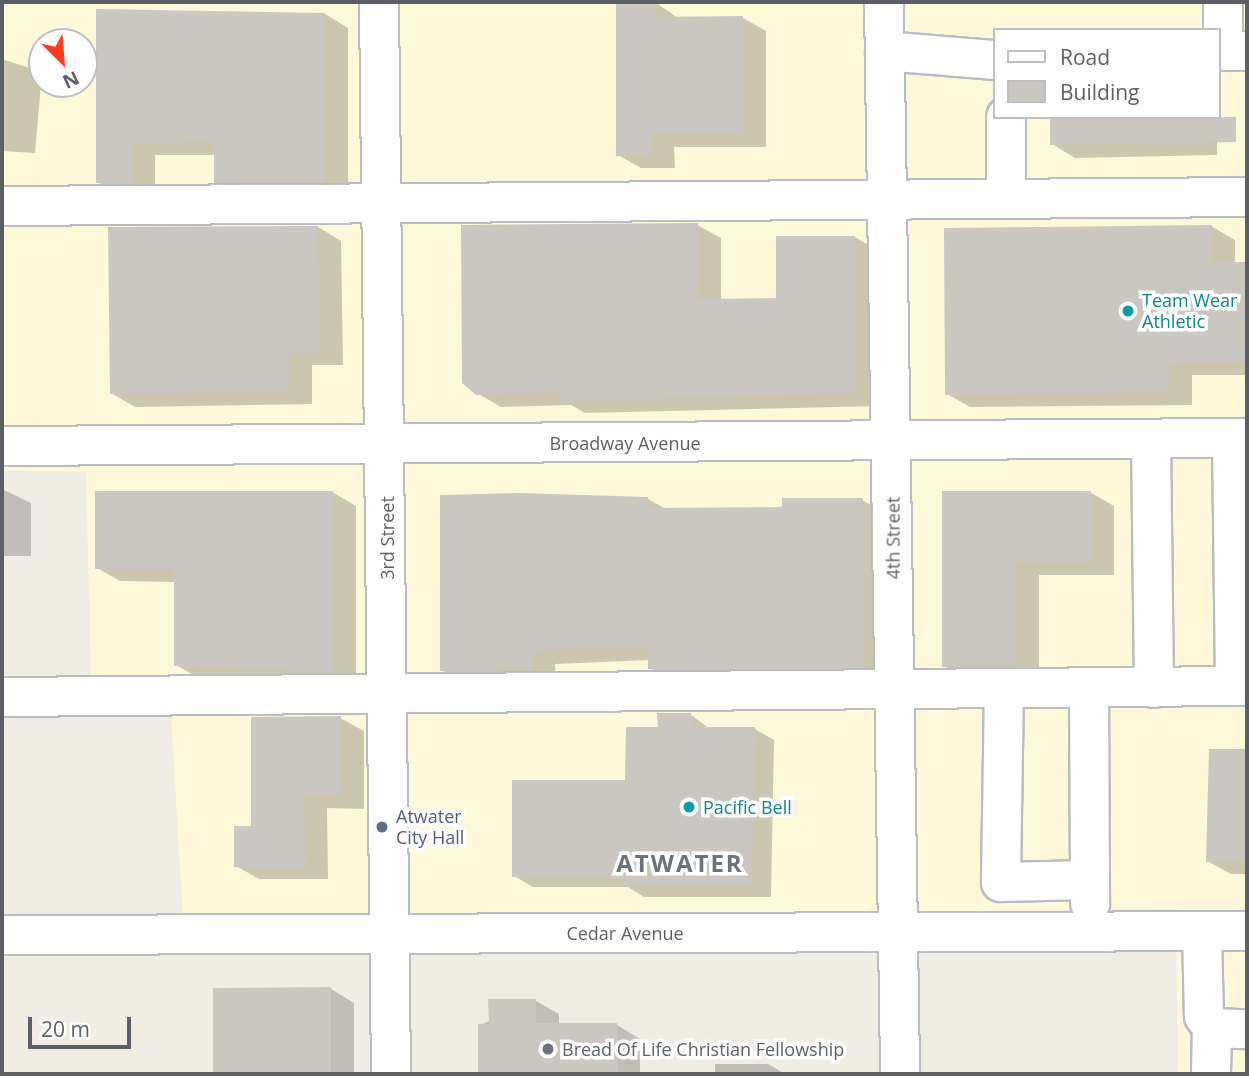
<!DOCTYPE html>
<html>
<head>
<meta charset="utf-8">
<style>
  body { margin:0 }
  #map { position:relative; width:1249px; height:1076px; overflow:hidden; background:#f0eee4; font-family:"Open Sans",sans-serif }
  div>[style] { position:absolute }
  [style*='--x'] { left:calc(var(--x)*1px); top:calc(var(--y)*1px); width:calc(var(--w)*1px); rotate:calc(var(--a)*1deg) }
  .commercial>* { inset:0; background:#fff9da }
  .shadow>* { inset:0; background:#0003 }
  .building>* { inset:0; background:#cbc8c1 }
  .roads { filter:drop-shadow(2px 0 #b9bcc1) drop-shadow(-2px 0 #b9bcc1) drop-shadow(0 2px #b9bcc1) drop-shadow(0 -2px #b9bcc1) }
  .minor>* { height:38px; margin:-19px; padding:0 19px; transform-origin:19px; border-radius:19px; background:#fff }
  .dots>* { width:19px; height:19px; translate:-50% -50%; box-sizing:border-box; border:4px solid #fff; border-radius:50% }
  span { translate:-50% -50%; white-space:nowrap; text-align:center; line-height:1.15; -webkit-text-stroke:7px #fff; paint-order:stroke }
  .culture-label { font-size:18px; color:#0d838f }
  .left { translate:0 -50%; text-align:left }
  .street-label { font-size:18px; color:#5c6066 }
  .service-label { font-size:18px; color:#4e5e75 }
  .worship-label { font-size:18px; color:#5b616d }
  .district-label { font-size:24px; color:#6d7278; font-weight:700; letter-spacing:2px }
  .frame { position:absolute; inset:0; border:4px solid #5c6066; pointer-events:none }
  .legend { position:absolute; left:993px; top:28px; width:228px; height:91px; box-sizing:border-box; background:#fff; border:2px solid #bebfc2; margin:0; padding:9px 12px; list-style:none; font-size:21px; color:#5c6066 }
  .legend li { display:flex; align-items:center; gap:14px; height:35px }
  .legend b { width:35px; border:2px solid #bebfc2 }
  .north { position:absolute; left:28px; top:28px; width:70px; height:70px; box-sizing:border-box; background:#fff; border:2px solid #bebfc2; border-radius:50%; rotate:155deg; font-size:19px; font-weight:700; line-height:28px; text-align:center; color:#5c6066 }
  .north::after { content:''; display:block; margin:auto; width:24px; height:32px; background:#fb3e20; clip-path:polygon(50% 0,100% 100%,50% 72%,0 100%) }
  .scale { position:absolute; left:28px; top:1017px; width:103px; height:32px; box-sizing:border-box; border:4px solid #5c6066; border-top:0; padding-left:9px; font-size:21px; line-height:24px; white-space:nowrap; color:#5c6066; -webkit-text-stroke:5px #fff; paint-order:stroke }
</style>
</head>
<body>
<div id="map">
  <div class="commercial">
    <i style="clip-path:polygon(evenodd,2px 2px,1247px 2px,1247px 1074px,1178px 1074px,1176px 909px,183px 918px,169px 682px,91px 685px,86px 472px,2px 470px,2px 2px,995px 30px,1219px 30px,1219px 117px,995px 117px,995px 30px,2px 2px,42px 42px,84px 42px,84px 84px,42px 84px,42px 42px)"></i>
  </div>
  <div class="shadow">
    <i style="clip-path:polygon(655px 2px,678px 18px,743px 18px,766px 31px,766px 147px,674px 147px,675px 168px,641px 168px,618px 155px,617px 3px)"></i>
    <i style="clip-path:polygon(97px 11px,325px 14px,348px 28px,348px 194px,239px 195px,216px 182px,216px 155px,155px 155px,155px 196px,121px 196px,98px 182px)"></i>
    <i style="clip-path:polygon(2px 59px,42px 72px,35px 153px,2px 151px)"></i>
    <i style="clip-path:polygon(1217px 117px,1217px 155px,1075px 158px,1052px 144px)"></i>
    <i style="clip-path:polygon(697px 225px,721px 238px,721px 301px,778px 300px,855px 237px,878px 251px,879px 406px,585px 413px,571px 405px,501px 407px,477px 393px)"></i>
    <i style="clip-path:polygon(1211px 226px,1235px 240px,1235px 264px,1247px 264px,1247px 375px,1192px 375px,1192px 405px,970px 407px,947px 394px)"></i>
    <i style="clip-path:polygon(318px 227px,341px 241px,343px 365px,312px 365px,312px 404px,135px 407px,111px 393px)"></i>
    <i style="clip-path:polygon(2px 489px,31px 503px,31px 556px,2px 556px)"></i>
    <i style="clip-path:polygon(332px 492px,356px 506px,356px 685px,199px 678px,176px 665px,175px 582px,120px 581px,97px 568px)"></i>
    <i style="clip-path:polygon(944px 492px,1091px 493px,1114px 506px,1114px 575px,1039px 575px,1039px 679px,967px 679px,944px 666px)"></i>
    <i style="clip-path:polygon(648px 499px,666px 509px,784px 509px,862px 500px,885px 513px,886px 680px,674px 682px,650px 668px,650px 660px,555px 664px,556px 683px,465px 684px,442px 670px)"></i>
    <i style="clip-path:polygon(691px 715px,710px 729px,755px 729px,774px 740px,771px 897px,644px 897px,628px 887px,533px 887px,514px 876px,627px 782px,659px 729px)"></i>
    <i style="clip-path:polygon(340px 718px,364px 731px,364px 809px,327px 808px,328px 879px,259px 879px,236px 866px,253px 828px)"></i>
    <i style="clip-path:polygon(1210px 751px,1247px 751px,1247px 874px,1231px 874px,1207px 861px)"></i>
    <i style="clip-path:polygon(331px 989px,354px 1003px,354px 1074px,215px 1074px,215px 990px)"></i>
    <i style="clip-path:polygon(536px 1001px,559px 1014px,559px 1025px,617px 1025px,640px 1039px,640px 1074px,480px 1074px,480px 1025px)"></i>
    <i style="clip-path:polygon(715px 1064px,768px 1064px,785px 1074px,715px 1074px)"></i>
  </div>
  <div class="building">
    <i style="clip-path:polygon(616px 2px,655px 2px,655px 17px,743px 16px,744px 134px,652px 134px,652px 156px,616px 156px)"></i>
    <i style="clip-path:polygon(96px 9px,325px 13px,325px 182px,214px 183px,214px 142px,132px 143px,132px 183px,96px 183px)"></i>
    <i style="clip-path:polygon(1050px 117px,1236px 117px,1236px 142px,1050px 145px)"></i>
    <i style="clip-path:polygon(698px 223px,698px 299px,776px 298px,776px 236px,855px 236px,856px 393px,560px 401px,560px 392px,476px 395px,462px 383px,461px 225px)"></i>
    <i style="clip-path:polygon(1212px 225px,1212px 262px,1247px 262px,1247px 362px,1169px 363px,1169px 392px,945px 395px,944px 228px)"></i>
    <i style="clip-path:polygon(318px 226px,320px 353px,289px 353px,289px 391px,110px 394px,108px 227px)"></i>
    <i style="clip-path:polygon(95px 491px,333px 491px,333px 672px,174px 666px,174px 569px,95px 569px)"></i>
    <i style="clip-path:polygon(942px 491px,1091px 491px,1091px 562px,1016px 562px,1016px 666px,942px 667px)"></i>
    <i style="clip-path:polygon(519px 493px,648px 497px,648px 508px,782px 507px,782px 498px,863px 498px,863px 668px,648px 669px,648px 647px,580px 647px,533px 651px,533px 670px,440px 671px,440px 495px)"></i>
    <i style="clip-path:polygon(657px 713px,691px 713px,691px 727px,755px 727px,752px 886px,623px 886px,623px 877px,512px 877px,512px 780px,625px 780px,626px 727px,658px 727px)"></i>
    <i style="clip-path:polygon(341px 716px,341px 796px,304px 796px,306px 867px,234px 867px,234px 826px,251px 826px,251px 717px)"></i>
    <i style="clip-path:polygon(1209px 749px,1247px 749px,1247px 862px,1206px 862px)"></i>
    <i style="clip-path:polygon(331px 987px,331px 1074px,213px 1074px,213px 988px)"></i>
    <i style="clip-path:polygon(488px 999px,536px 999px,536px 1023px,617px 1023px,618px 1074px,478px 1074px,478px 1024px,489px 1024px)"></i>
  </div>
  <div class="roads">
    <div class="minor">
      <i style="--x:379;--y:2;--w:1072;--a:89.36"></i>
      <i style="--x:884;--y:2;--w:1072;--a:89.14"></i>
      <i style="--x:1223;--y:2;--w:49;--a:90"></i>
      <i style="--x:1223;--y:51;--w:24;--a:0"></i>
      <i style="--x:885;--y:51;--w:110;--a:4.7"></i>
      <i style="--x:1006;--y:117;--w:81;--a:90"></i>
      <i style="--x:2;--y:206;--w:1245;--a:-0.41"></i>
      <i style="--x:1232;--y:439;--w:247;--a:89.3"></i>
      <i style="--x:1151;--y:440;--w:248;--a:89.3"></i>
      <i style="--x:2;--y:446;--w:1245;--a:-0.37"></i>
      <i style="--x:1004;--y:688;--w:194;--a:90.9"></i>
      <i style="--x:1001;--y:882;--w:89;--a:-1.3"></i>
      <i style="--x:1089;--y:689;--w:215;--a:89.7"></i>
      <i style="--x:2;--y:697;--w:1245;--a:-0.51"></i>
      <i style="--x:1202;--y:931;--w:85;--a:88.7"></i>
      <i style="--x:1204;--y:1016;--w:14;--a:56"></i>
      <i style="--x:1212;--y:1028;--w:35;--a:2"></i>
      <i style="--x:2;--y:935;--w:1245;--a:-0.18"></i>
      <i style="--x:1211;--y:1074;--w:46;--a:-88.8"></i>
    </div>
  </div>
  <div class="dots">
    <i style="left:1128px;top:311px;background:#0f9aa8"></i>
    <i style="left:689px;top:807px;background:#0f9aa8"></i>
    <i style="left:382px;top:827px;background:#5c6f8a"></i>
    <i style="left:548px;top:1049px;background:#6b7280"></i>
  </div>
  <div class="culture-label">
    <span class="left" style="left:1142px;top:311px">Team Wear<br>Athletic</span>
    <span class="left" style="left:703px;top:807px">Pacific Bell</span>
  </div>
  <div class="street-label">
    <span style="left:625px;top:443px">Broadway Avenue</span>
    <span style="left:387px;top:538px;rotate:-90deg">3rd Street</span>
    <span style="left:893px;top:538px;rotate:-90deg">4th Street</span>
    <span style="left:625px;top:933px">Cedar Avenue</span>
  </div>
  <div class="service-label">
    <span class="left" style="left:396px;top:827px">Atwater<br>City Hall</span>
  </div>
  <div class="worship-label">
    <span class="left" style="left:562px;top:1049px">Bread Of Life Christian Fellowship</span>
  </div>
  <div class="district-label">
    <span style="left:680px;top:863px">ATWATER</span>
  </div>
  <div class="frame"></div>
  <ul class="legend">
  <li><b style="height:9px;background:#fff"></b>Road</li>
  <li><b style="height:19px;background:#cbc8c1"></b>Building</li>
  </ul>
  <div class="north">N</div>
  <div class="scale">20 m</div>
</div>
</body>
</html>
